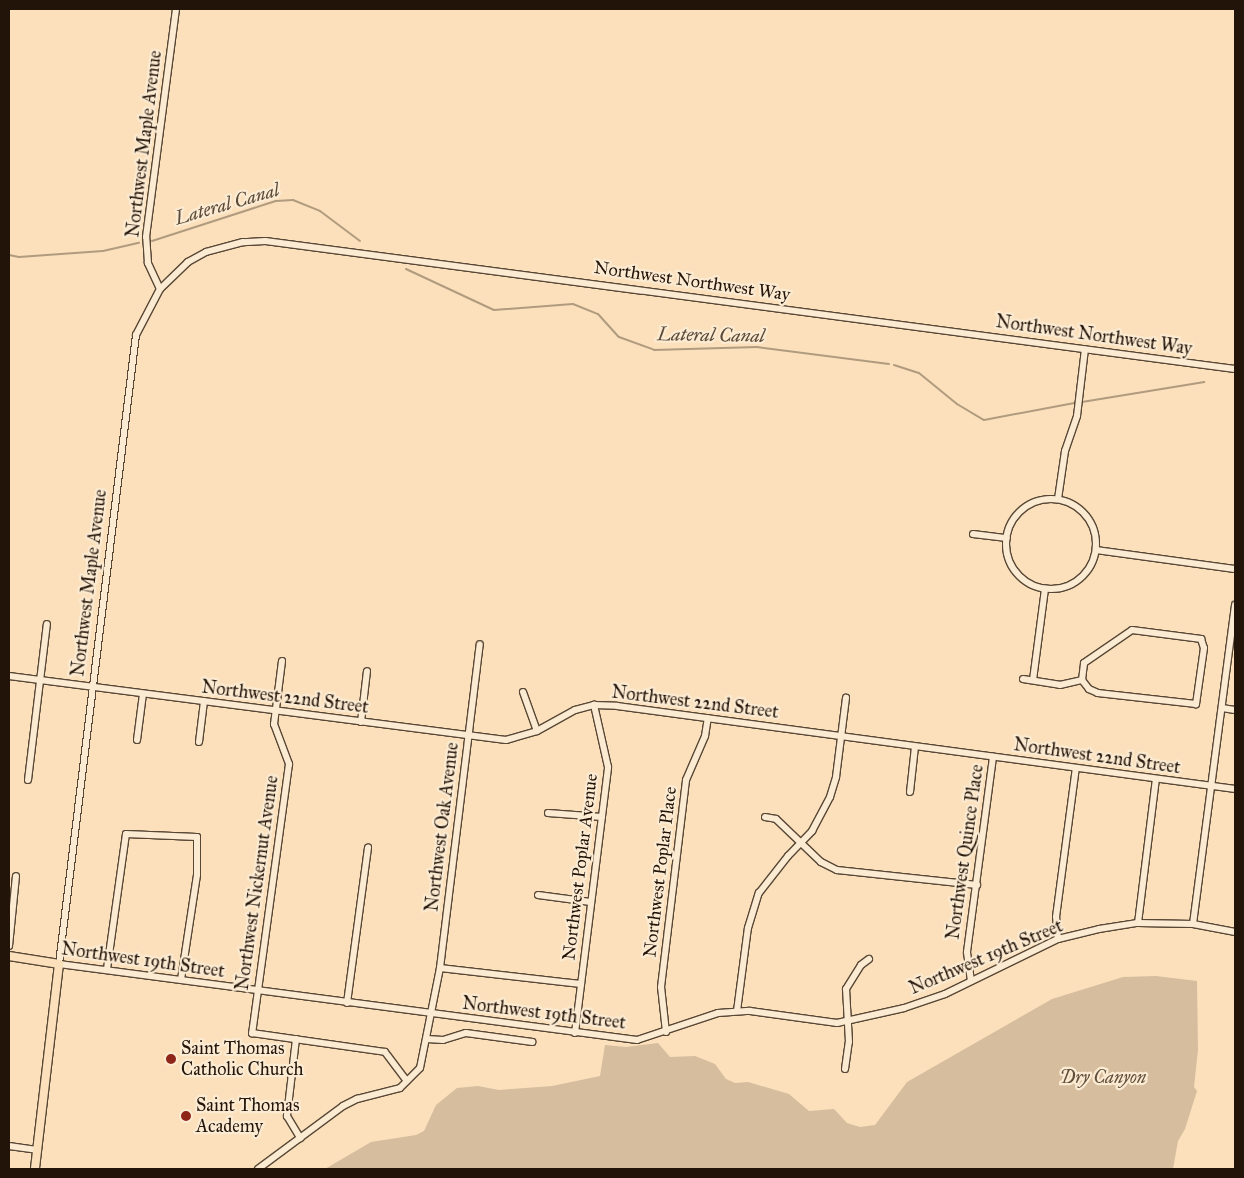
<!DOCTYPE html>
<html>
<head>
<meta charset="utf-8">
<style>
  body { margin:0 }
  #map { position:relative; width:1244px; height:1178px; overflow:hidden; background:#fbe0bb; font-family:"IM FELL Great Primer",serif }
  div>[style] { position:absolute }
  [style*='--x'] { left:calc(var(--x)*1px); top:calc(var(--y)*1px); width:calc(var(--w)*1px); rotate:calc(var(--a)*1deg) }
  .green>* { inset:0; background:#d6bd9d }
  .stream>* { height:2px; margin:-1px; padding:0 1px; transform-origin:1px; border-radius:1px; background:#b19b7e }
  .roads { filter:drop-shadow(1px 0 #584735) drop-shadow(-1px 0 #584735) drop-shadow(0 1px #584735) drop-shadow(0 -1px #584735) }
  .minor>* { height:6px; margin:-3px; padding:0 3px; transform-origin:3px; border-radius:3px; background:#fcebd3 }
  .minor>.ring { margin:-3px; padding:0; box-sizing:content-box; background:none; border:6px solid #fcebd3; border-radius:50% }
  .major>* { height:8px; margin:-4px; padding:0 4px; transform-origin:4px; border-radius:4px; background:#fbe0bb }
  .dots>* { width:14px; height:14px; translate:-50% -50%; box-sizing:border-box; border:2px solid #fcebd3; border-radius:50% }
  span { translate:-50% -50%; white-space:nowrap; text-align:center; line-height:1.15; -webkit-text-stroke:4.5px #fcebd3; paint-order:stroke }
  .street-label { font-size:18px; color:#221408 }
  .poi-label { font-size:18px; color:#221408 }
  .left { translate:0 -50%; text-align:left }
  .park-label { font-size:18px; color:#614f3c; font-style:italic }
  .water-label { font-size:19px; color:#5b4a37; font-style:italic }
  .frame { position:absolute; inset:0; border:10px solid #221408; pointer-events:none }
</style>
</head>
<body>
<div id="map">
  <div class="green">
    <i style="clip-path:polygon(1156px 976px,1197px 981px,1198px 1050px,1194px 1087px,1197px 1091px,1185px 1129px,1178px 1141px,1173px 1169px,325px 1169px,371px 1142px,416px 1135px,424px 1131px,436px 1105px,457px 1088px,478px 1086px,499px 1090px,552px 1086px,600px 1076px,605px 1045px,626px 1047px,658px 1043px,670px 1057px,695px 1056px,715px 1064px,726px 1079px,735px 1083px,748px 1082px,789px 1094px,809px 1111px,834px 1109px,847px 1123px,860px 1127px,875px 1125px,907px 1082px,1052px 999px,1123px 977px)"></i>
  </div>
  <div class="stream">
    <i style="--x:152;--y:241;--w:130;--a:-17.9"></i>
    <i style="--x:276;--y:201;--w:17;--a:-3"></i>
    <i style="--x:293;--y:200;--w:29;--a:22"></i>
    <i style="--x:320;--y:211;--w:50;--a:36.9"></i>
    <i style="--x:9;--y:255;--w:10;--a:11"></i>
    <i style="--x:19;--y:257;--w:84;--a:-4.1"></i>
    <i style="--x:103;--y:251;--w:37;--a:-13"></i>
    <i style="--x:406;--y:269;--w:97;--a:25"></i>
    <i style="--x:494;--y:310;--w:79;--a:-4.3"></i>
    <i style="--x:573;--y:304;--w:27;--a:22"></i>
    <i style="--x:598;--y:314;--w:31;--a:48"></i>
    <i style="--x:619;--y:337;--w:37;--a:20"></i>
    <i style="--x:654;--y:350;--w:103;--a:-1.7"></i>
    <i style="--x:757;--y:347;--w:133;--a:7.3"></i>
    <i style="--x:894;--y:365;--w:26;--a:18"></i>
    <i style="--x:919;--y:373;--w:49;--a:39.2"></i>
    <i style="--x:957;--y:404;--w:31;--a:31"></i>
    <i style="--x:984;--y:420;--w:92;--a:-10.7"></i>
    <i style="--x:1082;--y:402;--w:124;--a:-9.3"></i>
  </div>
  <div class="roads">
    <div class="minor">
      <i style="--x:160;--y:289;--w:29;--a:-115"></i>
      <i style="--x:148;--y:263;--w:26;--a:-94"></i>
      <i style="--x:146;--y:237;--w:230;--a:-82.5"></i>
      <i style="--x:1235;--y:369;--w:978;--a:-172.48"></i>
      <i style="--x:265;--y:241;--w:22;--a:177"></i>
      <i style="--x:243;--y:242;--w:38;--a:165"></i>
      <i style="--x:206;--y:252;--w:21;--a:151"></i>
      <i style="--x:188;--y:262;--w:39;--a:136"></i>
      <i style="--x:160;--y:289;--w:52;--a:117.6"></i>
      <i style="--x:136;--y:335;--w:634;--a:96.98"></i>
      <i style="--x:59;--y:964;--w:583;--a:7.49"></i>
      <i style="--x:637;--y:1040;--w:85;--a:-18.4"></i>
      <i style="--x:718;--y:1013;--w:32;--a:-4"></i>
      <i style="--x:750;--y:1011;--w:88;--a:7.9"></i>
      <i style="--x:837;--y:1023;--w:69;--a:-12.6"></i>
      <i style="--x:904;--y:1008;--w:43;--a:-18.9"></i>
      <i style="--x:945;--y:994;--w:126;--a:-26"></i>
      <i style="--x:1058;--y:939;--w:42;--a:-13.7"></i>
      <i style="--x:1099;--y:929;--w:39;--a:-9"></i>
      <i style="--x:1138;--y:923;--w:55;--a:1"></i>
      <i style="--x:1193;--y:924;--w:43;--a:10.8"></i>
      <i class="ring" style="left:1006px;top:499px;width:84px;height:84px"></i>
      <i style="--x:1058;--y:499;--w:49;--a:-81.7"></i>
      <i style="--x:1065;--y:451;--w:37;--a:-71"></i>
      <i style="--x:1077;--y:416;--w:67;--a:-83.2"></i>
      <i style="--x:973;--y:534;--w:34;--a:7"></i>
      <i style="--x:1096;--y:550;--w:140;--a:7.8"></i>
      <i style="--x:1132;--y:630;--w:70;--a:7.4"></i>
      <i style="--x:1201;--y:639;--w:9;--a:72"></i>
      <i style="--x:1204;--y:648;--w:57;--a:98.1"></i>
      <i style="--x:1196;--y:704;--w:99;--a:-173.6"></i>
      <i style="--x:1098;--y:693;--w:10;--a:-156"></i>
      <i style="--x:1089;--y:689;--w:11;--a:-128"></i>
      <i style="--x:1082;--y:680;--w:17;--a:-83"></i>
      <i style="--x:1084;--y:663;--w:58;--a:-34.5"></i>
      <i style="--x:282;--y:661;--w:64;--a:97.2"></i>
      <i style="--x:274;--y:724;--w:43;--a:69.4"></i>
      <i style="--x:289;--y:764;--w:272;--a:97.8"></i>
      <i style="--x:252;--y:1033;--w:134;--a:8.1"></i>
      <i style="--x:385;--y:1052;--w:36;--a:53"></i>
      <i style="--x:9;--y:676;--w:501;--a:7.34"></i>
      <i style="--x:506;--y:740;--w:32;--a:-16"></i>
      <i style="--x:537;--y:731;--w:43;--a:-28.9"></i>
      <i style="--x:575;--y:710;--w:20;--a:-15"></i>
      <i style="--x:594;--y:705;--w:23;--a:2"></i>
      <i style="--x:617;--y:706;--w:624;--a:7.65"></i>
      <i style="--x:1023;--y:679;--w:37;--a:9"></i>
      <i style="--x:1060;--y:685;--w:23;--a:-13"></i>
      <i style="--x:1033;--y:680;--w:92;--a:-82.5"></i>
      <i style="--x:523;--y:692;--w:41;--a:70.3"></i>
      <i style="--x:1222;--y:708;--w:13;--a:9"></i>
      <i style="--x:361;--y:722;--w:51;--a:-83.3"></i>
      <i style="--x:137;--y:740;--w:46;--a:-82.6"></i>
      <i style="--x:199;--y:742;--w:41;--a:-83"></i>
      <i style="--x:28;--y:780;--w:157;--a:-83.1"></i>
      <i style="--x:910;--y:792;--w:45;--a:-83.7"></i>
      <i style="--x:548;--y:813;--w:54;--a:4.2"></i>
      <i style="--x:765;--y:817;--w:11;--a:10"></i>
      <i style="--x:776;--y:819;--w:62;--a:43.7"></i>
      <i style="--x:821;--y:862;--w:18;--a:27"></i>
      <i style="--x:837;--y:870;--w:141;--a:6.1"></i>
      <i style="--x:538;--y:895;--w:53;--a:7.5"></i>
      <i style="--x:1138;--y:923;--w:145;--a:-82.9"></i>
      <i style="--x:1193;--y:924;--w:322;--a:-82.5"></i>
      <i style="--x:1058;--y:939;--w:22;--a:-95"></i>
      <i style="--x:1056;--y:917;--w:150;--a:-82.4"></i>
      <i style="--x:9;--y:946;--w:70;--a:-84.3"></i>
      <i style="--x:440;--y:968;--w:142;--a:6.5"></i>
      <i style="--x:107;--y:969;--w:136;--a:-82"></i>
      <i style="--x:126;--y:834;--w:71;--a:2.4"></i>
      <i style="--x:197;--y:837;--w:38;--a:90"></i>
      <i style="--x:197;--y:875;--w:106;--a:98.7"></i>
      <i style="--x:971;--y:981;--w:29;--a:-98"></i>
      <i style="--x:967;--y:952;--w:197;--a:-82.4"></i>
      <i style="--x:347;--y:1003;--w:157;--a:-82.3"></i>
      <i style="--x:737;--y:1011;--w:84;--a:-82.5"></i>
      <i style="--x:748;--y:928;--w:37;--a:-73"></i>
      <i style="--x:759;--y:893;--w:47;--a:-51.9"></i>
      <i style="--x:788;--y:856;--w:35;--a:-46"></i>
      <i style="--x:812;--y:831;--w:38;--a:-62"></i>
      <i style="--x:830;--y:797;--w:21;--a:-73"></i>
      <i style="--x:836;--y:777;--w:80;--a:-82.8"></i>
      <i style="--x:666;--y:1032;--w:45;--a:-96.3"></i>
      <i style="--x:661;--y:987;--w:209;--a:-83.1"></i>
      <i style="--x:686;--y:780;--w:48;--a:-66.6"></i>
      <i style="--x:705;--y:736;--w:18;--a:-81"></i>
      <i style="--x:575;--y:1033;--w:268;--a:-82.9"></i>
      <i style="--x:608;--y:767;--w:64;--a:-102.7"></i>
      <i style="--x:296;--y:1039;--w:78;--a:96.7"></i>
      <i style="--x:287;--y:1116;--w:26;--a:59"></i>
      <i style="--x:427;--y:1039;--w:16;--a:4"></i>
      <i style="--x:443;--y:1040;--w:24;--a:-17"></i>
      <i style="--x:466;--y:1033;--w:67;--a:7.8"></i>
      <i style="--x:845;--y:1069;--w:27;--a:-82"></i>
      <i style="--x:849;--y:1042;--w:53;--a:-93.2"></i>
      <i style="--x:846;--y:989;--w:28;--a:-58"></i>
      <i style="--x:861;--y:965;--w:10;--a:-37"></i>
      <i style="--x:9;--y:1146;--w:28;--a:8"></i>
      <i style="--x:258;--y:1169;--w:106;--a:-36.5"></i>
      <i style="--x:343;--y:1106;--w:16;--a:-27"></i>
      <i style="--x:357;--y:1099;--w:44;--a:-14.3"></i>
      <i style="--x:400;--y:1088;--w:28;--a:-45"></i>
      <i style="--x:420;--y:1068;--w:102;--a:-78.7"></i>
      <i style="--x:440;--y:968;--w:326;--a:-83"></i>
    </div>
    <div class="major">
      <i style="--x:9;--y:956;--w:51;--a:9.1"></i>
      <i style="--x:59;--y:964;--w:206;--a:96.7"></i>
    </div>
  </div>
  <div class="dots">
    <i style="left:171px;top:1059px;background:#8f2418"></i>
    <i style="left:186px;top:1116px;background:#8f2418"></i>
  </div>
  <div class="street-label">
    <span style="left:144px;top:144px;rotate:-83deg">Northwest Maple Avenue</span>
    <span style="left:692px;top:281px;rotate:8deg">Northwest Northwest Way</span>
    <span style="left:1094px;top:335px;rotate:8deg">Northwest Northwest Way</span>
    <span style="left:89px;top:583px;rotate:-83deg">Northwest Maple Avenue</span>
    <span style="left:285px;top:697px;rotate:7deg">Northwest 22nd Street</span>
    <span style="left:695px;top:702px;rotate:7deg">Northwest 22nd Street</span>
    <span style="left:1097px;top:756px;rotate:8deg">Northwest 22nd Street</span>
    <span style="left:442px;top:827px;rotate:-83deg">Northwest Oak Avenue</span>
    <span style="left:965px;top:852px;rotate:-82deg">Northwest Quince Place</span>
    <span style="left:580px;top:867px;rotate:-83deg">Northwest Poplar Avenue</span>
    <span style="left:660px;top:872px;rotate:-83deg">Northwest Poplar Place</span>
    <span style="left:257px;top:883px;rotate:-82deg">Northwest Nickernut Avenue</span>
    <span style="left:986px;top:957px;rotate:-23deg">Northwest 19th Street</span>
    <span style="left:143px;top:960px;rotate:8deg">Northwest 19th Street</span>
    <span style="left:544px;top:1013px;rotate:7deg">Northwest 19th Street</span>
  </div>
  <div class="poi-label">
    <span class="left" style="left:181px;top:1059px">Saint Thomas<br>Catholic Church</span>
    <span class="left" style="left:196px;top:1116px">Saint Thomas<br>Academy</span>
  </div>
  <div class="park-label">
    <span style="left:1103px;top:1077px">Dry Canyon</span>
  </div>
  <div class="water-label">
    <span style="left:227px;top:204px;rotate:-16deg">Lateral Canal</span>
    <span style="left:711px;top:335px;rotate:1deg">Lateral Canal</span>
  </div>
  <div class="frame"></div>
</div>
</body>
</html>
